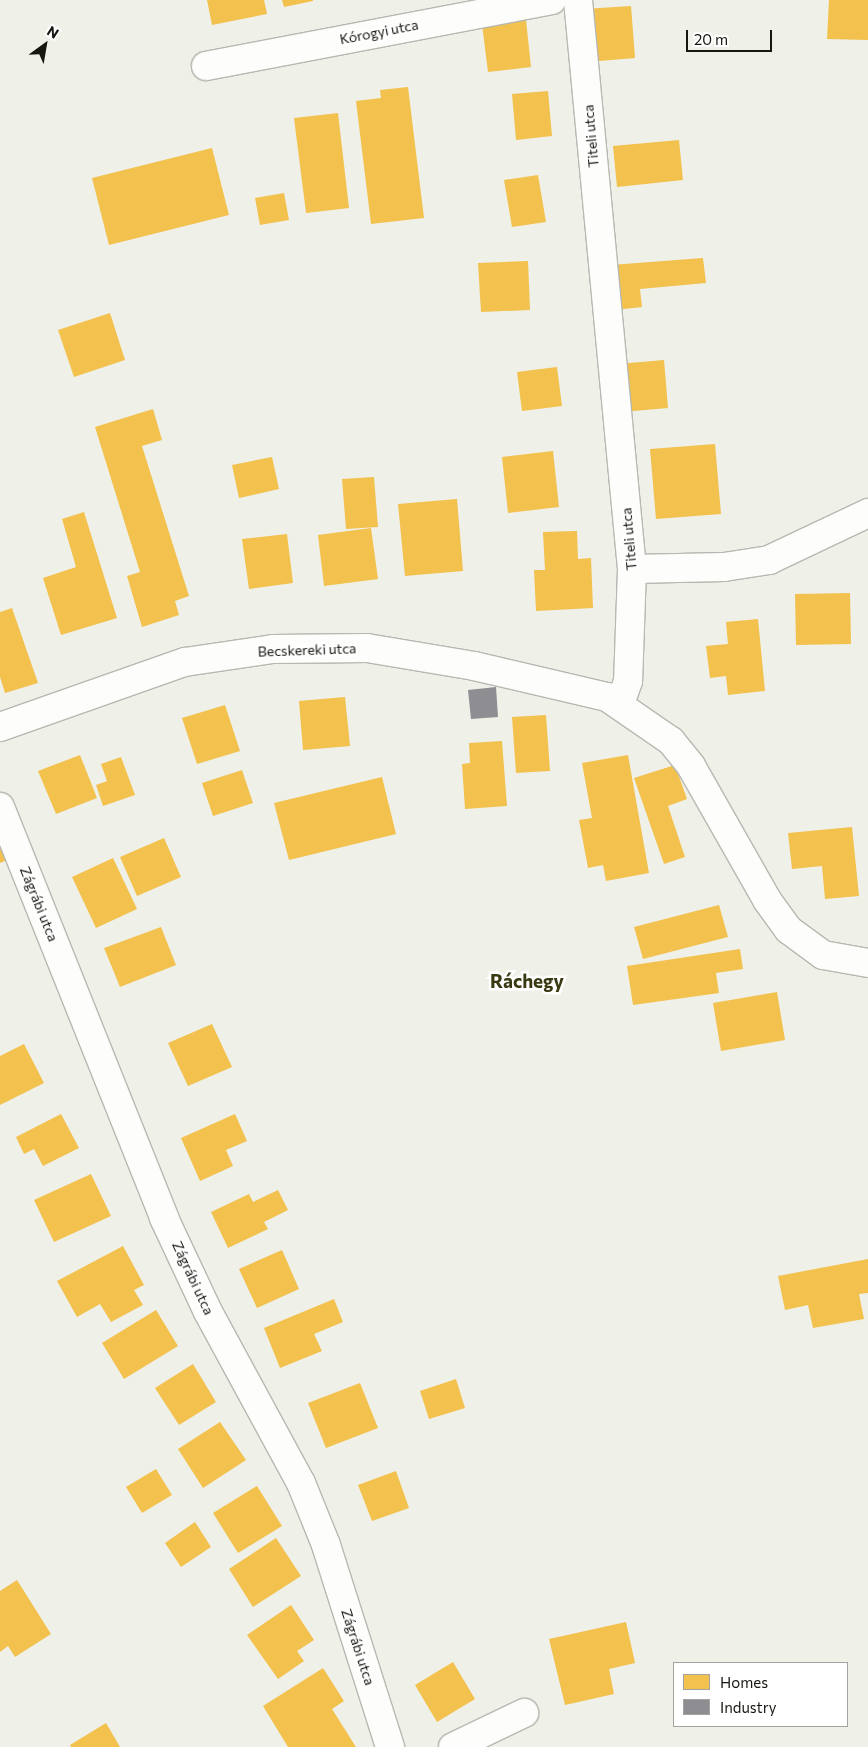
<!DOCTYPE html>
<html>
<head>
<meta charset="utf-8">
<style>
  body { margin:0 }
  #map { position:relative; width:868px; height:1747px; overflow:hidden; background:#eff0e7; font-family:Commissioner,sans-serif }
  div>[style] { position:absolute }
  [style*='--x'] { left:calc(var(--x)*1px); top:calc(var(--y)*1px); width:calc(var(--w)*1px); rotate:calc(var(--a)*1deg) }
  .homes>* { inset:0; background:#f2c14e }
  .industry>* { inset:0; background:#8d8d92 }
  .roads { filter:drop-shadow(1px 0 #b7b8b1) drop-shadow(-1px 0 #b7b8b1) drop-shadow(0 1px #b7b8b1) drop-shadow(0 -1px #b7b8b1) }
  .street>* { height:28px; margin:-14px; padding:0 14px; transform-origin:14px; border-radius:14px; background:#fdfdfb }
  span { translate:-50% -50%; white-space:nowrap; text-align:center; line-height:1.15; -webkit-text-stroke:5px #fff; paint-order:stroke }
  .street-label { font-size:14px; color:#161711 }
  .district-label { font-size:19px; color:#393a11; font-weight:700 }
  .legend { position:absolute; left:673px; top:1662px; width:175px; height:65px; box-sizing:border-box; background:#fff; border:1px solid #a2a2a0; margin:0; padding:6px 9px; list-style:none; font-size:15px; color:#161711 }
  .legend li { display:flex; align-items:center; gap:10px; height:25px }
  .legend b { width:25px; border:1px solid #a2a2a0 }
  .north { position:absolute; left:20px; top:20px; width:50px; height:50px; -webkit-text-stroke:4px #fff; paint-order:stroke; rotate:32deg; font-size:14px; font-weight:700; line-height:20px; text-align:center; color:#161711 }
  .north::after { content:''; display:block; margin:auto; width:18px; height:22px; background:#161711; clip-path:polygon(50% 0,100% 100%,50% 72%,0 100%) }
  .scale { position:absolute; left:686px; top:30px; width:86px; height:22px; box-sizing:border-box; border:2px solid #161711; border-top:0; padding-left:6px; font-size:15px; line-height:18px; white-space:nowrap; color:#161711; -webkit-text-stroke:4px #fff; paint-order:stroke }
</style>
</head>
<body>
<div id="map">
  <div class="homes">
    <i style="clip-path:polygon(207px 0,264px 0,267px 14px,212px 25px)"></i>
    <i style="clip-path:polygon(282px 0,313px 0,313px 1px,284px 7px)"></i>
    <i style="clip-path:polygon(829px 0,868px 0,868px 40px,827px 39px)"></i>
    <i style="clip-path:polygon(631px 6px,635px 58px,587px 62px,584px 9px)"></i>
    <i style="clip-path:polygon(526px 20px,531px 67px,488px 72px,482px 24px)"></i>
    <i style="clip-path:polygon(408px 87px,424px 218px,371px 224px,356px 101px,381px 98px,380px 90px)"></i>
    <i style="clip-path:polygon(548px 91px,552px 136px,516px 140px,512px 94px)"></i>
    <i style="clip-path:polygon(338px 113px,349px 208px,306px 213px,294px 118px)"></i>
    <i style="clip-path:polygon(679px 140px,683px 180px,617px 187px,613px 146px)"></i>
    <i style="clip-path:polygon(212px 148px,229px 215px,109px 245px,92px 178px)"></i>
    <i style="clip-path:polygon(538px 175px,546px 222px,512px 227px,504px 180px)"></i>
    <i style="clip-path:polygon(284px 193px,289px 220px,260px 225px,255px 198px)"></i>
    <i style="clip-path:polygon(703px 258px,706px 283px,640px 289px,642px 307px,615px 310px,611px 265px)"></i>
    <i style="clip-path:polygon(528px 261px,530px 310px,481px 312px,478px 263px)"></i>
    <i style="clip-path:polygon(110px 313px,125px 360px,74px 377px,58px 330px)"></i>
    <i style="clip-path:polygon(664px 360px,668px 408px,622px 412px,618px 364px)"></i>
    <i style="clip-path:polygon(557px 367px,562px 406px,522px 411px,517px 372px)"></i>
    <i style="clip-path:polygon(153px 409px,162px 440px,142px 446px,189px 596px,175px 601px,179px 615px,142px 627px,127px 576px,140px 572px,95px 427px)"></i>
    <i style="clip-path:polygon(715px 444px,721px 514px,656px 519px,650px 449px)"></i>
    <i style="clip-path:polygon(553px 451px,559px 507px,508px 513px,502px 457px)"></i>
    <i style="clip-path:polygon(272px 457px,279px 489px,239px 498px,232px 465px)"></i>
    <i style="clip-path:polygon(374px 477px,378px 527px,346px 529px,342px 479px)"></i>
    <i style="clip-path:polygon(457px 499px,463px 571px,405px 576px,398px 504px)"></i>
    <i style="clip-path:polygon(84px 512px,117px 618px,61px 635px,43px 578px,76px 567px,62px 519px)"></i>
    <i style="clip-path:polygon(371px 528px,378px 579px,324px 586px,318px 535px)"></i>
    <i style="clip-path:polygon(577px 531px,578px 559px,591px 558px,593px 608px,536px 611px,534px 570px,545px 570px,543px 532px)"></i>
    <i style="clip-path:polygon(287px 534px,293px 583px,249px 589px,242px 539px)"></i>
    <i style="clip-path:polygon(850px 593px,851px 644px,796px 645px,795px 594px)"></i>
    <i style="clip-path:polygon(12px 608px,38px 683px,5px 693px,0 677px,0 612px)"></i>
    <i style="clip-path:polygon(758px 619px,765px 691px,728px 695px,726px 676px,710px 678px,706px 646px,728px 644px,726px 622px)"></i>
    <i style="clip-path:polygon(345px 697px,350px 746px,303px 750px,299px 701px)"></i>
    <i style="clip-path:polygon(225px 705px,240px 751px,197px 764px,182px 718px)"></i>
    <i style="clip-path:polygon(546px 715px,550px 771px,516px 773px,512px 717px)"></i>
    <i style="clip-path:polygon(502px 741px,507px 806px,465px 809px,462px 764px,470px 763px,469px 743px)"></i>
    <i style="clip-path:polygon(80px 755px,97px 798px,56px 814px,38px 771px)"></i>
    <i style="clip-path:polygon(628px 755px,649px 873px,606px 881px,603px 865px,588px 868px,579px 820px,592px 818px,582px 763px)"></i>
    <i style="clip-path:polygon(121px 757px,135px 795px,103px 806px,96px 785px,107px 781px,101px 764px)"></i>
    <i style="clip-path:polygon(675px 765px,687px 799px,668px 806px,685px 857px,664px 864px,634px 778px)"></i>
    <i style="clip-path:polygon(242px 770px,253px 803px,213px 816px,202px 783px)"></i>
    <i style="clip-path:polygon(382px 777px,396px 834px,289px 860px,274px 803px)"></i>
    <i style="clip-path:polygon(852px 827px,859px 896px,825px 899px,822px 866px,792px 869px,788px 833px)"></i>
    <i style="clip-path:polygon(0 828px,14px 857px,0 863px)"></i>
    <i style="clip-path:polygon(164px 838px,181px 877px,137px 896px,120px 857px)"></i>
    <i style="clip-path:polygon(113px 858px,137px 909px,96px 928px,72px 877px)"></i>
    <i style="clip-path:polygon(719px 905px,728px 937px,643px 959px,634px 927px)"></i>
    <i style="clip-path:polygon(161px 927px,176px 965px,120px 987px,104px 948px)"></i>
    <i style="clip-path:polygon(740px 949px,743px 969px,716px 973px,719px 993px,633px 1005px,627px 966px)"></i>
    <i style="clip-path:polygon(777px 992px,785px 1040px,721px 1051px,713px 1003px)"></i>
    <i style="clip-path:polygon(212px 1024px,232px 1067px,188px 1086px,168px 1043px)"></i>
    <i style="clip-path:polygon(24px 1044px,44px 1083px,0 1105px,0 1056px)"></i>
    <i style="clip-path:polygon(61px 1114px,79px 1148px,43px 1166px,34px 1149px,24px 1154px,16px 1137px)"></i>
    <i style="clip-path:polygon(235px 1114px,247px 1141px,226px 1150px,233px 1166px,200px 1181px,181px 1138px)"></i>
    <i style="clip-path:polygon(91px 1174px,111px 1216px,54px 1242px,34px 1200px)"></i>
    <i style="clip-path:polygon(278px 1190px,288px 1210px,264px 1222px,268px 1229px,228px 1248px,211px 1212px,249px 1194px,253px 1202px)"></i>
    <i style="clip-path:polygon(123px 1246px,144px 1285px,134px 1290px,143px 1305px,111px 1322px,100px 1304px,77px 1317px,57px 1281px)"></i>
    <i style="clip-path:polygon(282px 1250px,299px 1289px,257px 1308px,239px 1269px)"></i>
    <i style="clip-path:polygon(868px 1259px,868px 1293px,859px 1294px,864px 1319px,813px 1328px,808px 1305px,785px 1310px,778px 1276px)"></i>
    <i style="clip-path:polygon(334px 1299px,343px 1322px,314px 1334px,322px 1351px,280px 1368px,264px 1328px)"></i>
    <i style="clip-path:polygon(156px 1310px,178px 1346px,124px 1379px,102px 1343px)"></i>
    <i style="clip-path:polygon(193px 1364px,216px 1402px,179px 1425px,155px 1388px)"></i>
    <i style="clip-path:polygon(456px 1379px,465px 1408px,429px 1419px,420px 1391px)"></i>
    <i style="clip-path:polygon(360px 1383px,378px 1428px,326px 1448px,308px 1403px)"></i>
    <i style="clip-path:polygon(220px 1422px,246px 1460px,203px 1488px,178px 1449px)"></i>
    <i style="clip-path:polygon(156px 1469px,172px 1495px,142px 1513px,126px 1487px)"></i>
    <i style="clip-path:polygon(396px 1471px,409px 1508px,372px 1521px,358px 1485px)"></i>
    <i style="clip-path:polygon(257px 1486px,282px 1526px,238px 1553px,213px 1513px)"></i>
    <i style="clip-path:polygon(195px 1522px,211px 1547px,181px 1567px,165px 1543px)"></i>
    <i style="clip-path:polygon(276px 1538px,301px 1576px,253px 1607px,229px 1569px)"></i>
    <i style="clip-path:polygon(17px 1580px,51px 1634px,15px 1657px,8px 1646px,0 1652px,0 1591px)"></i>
    <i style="clip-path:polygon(291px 1605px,314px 1640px,297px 1651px,304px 1661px,278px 1679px,247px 1635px)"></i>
    <i style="clip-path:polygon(626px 1622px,635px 1663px,609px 1669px,614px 1694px,565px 1705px,549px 1639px)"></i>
    <i style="clip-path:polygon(453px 1662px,475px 1699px,437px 1722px,415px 1685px)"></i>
    <i style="clip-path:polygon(323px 1668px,344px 1701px,332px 1709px,356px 1747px,288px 1747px,263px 1706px)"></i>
    <i style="clip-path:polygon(106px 1723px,120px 1747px,71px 1747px,70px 1745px)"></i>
  </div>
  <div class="industry">
    <i style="clip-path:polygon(496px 687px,498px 717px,471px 719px,468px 690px)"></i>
  </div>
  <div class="roads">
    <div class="street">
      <i style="--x:578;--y:0;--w:572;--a:84.58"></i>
      <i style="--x:632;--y:569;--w:112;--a:92"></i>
      <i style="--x:628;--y:681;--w:24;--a:109"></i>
      <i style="--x:206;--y:66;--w:352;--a:-10.8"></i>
      <i style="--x:632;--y:569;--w:92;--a:-1.2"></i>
      <i style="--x:724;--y:567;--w:46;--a:-8.8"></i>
      <i style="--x:769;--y:560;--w:110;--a:-25.4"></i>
      <i style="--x:0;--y:727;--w:196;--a:-19.4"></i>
      <i style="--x:185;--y:662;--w:89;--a:-8.4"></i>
      <i style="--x:273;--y:649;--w:94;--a:-0.6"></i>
      <i style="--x:367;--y:648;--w:109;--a:9.5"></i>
      <i style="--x:474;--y:666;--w:137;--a:13.1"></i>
      <i style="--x:607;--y:697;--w:78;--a:34.5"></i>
      <i style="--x:671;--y:741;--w:32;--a:51"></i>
      <i style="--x:691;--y:766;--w:154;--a:60.4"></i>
      <i style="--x:767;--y:900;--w:37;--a:54"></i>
      <i style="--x:789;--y:930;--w:42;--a:36.3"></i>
      <i style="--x:823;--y:955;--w:46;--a:10.1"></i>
      <i style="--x:0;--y:807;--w:443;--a:68.2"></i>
      <i style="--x:164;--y:1218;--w:102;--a:64.9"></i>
      <i style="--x:207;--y:1310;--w:197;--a:61.5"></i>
      <i style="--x:301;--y:1483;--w:67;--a:68"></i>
      <i style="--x:326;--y:1545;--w:212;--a:72.4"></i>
      <i style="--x:453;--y:1747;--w:79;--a:-25.6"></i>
    </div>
  </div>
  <div class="street-label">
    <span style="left:379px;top:32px;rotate:-11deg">Kórogyi utca</span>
    <span style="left:591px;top:136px;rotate:-95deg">Titeli utca</span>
    <span style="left:629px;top:539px;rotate:-95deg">Titeli utca</span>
    <span style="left:307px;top:650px;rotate:-2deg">Becskereki utca</span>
    <span style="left:39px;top:904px;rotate:68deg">Zágrábi utca</span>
    <span style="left:193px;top:1278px;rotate:65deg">Zágrábi utca</span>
    <span style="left:358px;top:1647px;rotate:72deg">Zágrábi utca</span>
  </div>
  <div class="district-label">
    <span style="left:527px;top:981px">Ráchegy</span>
  </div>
  <ul class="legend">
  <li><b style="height:14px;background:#f2c14e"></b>Homes</li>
  <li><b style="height:14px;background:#8d8d92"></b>Industry</li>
  </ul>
  <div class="north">N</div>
  <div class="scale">20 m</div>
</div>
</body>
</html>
